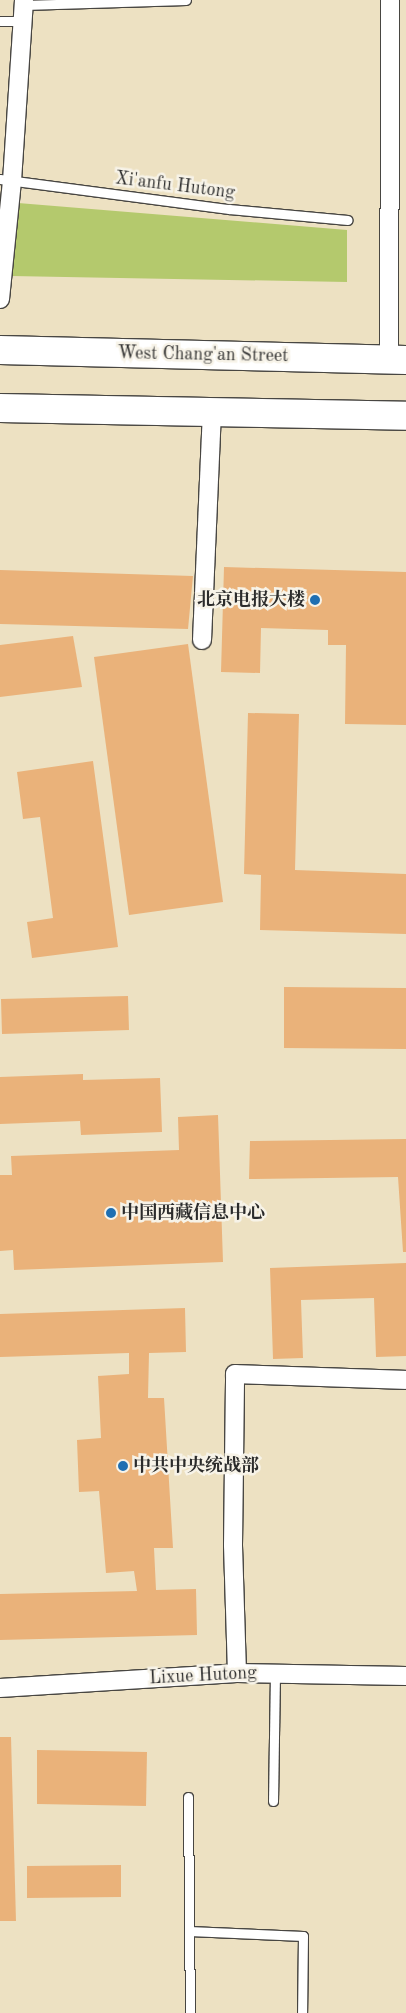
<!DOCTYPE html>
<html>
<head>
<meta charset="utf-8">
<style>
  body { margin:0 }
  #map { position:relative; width:406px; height:2013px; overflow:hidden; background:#ede1c2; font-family:"Old Standard TT","Noto Serif SC",serif }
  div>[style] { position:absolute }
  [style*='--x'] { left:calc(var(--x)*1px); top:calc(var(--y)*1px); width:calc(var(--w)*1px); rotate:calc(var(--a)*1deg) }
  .green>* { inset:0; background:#b4c96d }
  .building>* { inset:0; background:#eab27a }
  .roads { filter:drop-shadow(1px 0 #484642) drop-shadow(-1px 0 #484642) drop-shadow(0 1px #484642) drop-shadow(0 -1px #484642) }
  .lane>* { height:9px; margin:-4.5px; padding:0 4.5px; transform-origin:4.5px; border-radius:4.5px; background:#fff }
  .street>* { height:18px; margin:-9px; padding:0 9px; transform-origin:9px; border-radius:9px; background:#fff }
  .highway>* { height:28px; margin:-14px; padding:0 14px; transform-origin:14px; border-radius:14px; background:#fff }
  .dots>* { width:14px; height:14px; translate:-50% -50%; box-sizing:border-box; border:2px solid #f7f3e8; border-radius:50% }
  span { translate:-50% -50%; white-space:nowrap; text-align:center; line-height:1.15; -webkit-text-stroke:5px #f7f3e8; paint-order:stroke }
  .street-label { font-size:18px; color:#2b2b2b }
  .poi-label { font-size:18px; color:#2b2b2b; font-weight:700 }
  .right { translate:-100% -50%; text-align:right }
  .left { translate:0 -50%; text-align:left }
</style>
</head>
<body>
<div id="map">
  <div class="green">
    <i style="clip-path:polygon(18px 203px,347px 230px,347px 282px,11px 276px)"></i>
  </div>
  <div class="building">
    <i style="clip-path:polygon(224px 567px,406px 572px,406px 725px,345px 724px,346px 645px,328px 645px,328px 630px,261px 628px,260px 673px,221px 672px)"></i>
    <i style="clip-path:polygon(0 570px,193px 576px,188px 629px,0 624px)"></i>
    <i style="clip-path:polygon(73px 636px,82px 687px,0 697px,0 645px)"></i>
    <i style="clip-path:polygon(188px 644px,223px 902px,129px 915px,94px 657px)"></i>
    <i style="clip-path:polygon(248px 713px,299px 714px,295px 870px,406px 874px,406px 934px,260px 930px,261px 875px,244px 874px)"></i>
    <i style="clip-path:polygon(93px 761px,118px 947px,32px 958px,27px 922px,53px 918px,40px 817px,23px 819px,17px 772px)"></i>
    <i style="clip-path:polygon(284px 987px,406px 988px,406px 1049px,284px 1048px)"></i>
    <i style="clip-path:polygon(128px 996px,129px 1030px,2px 1034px,1px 999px)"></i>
    <i style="clip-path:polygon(83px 1074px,83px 1080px,160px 1078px,162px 1132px,81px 1135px,80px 1121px,0 1124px,0 1077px)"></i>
    <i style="clip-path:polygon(218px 1115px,223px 1262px,14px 1270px,13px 1250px,0 1251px,0 1175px,12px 1175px,11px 1156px,179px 1150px,178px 1117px)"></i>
    <i style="clip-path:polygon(406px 1139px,406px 1252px,403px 1252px,398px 1177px,249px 1179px,250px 1141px)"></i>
    <i style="clip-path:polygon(406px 1263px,406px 1356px,376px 1357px,374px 1298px,301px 1300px,303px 1358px,273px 1359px,270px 1268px)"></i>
    <i style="clip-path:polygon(185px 1308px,186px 1352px,149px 1353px,148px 1398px,164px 1398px,173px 1548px,154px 1548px,156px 1590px,196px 1589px,197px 1635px,0 1640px,0 1594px,137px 1591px,134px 1571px,106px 1573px,99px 1491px,79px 1492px,77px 1440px,101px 1438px,98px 1376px,129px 1374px,129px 1353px,0 1357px,0 1314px)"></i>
    <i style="clip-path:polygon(0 1737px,11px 1737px,16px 1921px,0 1921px)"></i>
    <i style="clip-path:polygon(37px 1750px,147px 1752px,146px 1806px,37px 1804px)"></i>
    <i style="clip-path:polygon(121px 1865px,121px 1897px,27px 1898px,27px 1866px)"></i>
  </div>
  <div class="roads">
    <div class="lane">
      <i style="--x:24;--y:5;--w:162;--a:-1.8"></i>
      <i style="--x:0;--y:21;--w:22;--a:0"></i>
      <i style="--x:0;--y:179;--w:231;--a:7.5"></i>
      <i style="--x:229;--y:209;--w:119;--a:5.3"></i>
      <i style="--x:188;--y:1797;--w:216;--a:89.5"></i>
      <i style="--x:273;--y:1801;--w:127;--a:-89.1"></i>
      <i style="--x:189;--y:1931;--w:114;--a:2.5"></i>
      <i style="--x:303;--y:1936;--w:77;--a:90.7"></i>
    </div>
    <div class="street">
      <i style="--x:0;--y:299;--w:119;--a:-84.2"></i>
      <i style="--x:12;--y:181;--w:181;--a:-86.2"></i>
      <i style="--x:389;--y:359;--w:359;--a:-89.8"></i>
      <i style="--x:202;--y:640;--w:228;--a:-87.5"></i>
      <i style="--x:237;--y:1673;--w:128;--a:-91.8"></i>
      <i style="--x:233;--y:1545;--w:171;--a:-89.3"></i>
      <i style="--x:235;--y:1374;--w:171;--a:2"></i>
      <i style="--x:0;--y:1688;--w:237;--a:-3.6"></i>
      <i style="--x:237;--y:1673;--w:169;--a:1"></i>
    </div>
    <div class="highway">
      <i style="--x:0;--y:350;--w:406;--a:1.4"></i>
      <i style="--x:0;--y:408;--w:406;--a:1.1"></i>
    </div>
  </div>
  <div class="dots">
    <i style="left:315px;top:600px;background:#1f6fb2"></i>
    <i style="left:111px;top:1213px;background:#1f6fb2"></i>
    <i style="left:123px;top:1466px;background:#1f6fb2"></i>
  </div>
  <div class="street-label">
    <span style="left:175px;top:186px;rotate:7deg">Xi'anfu Hutong</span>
    <span style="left:203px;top:355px;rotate:1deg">West Chang'an Street</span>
    <span style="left:203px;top:1676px;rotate:-3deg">Lixue Hutong</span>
  </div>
  <div class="poi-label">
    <span class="right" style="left:305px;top:600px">北京电报大楼</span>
    <span class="left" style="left:121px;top:1213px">中国西藏信息中心</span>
    <span class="left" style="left:133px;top:1466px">中共中央统战部</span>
  </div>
</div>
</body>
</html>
